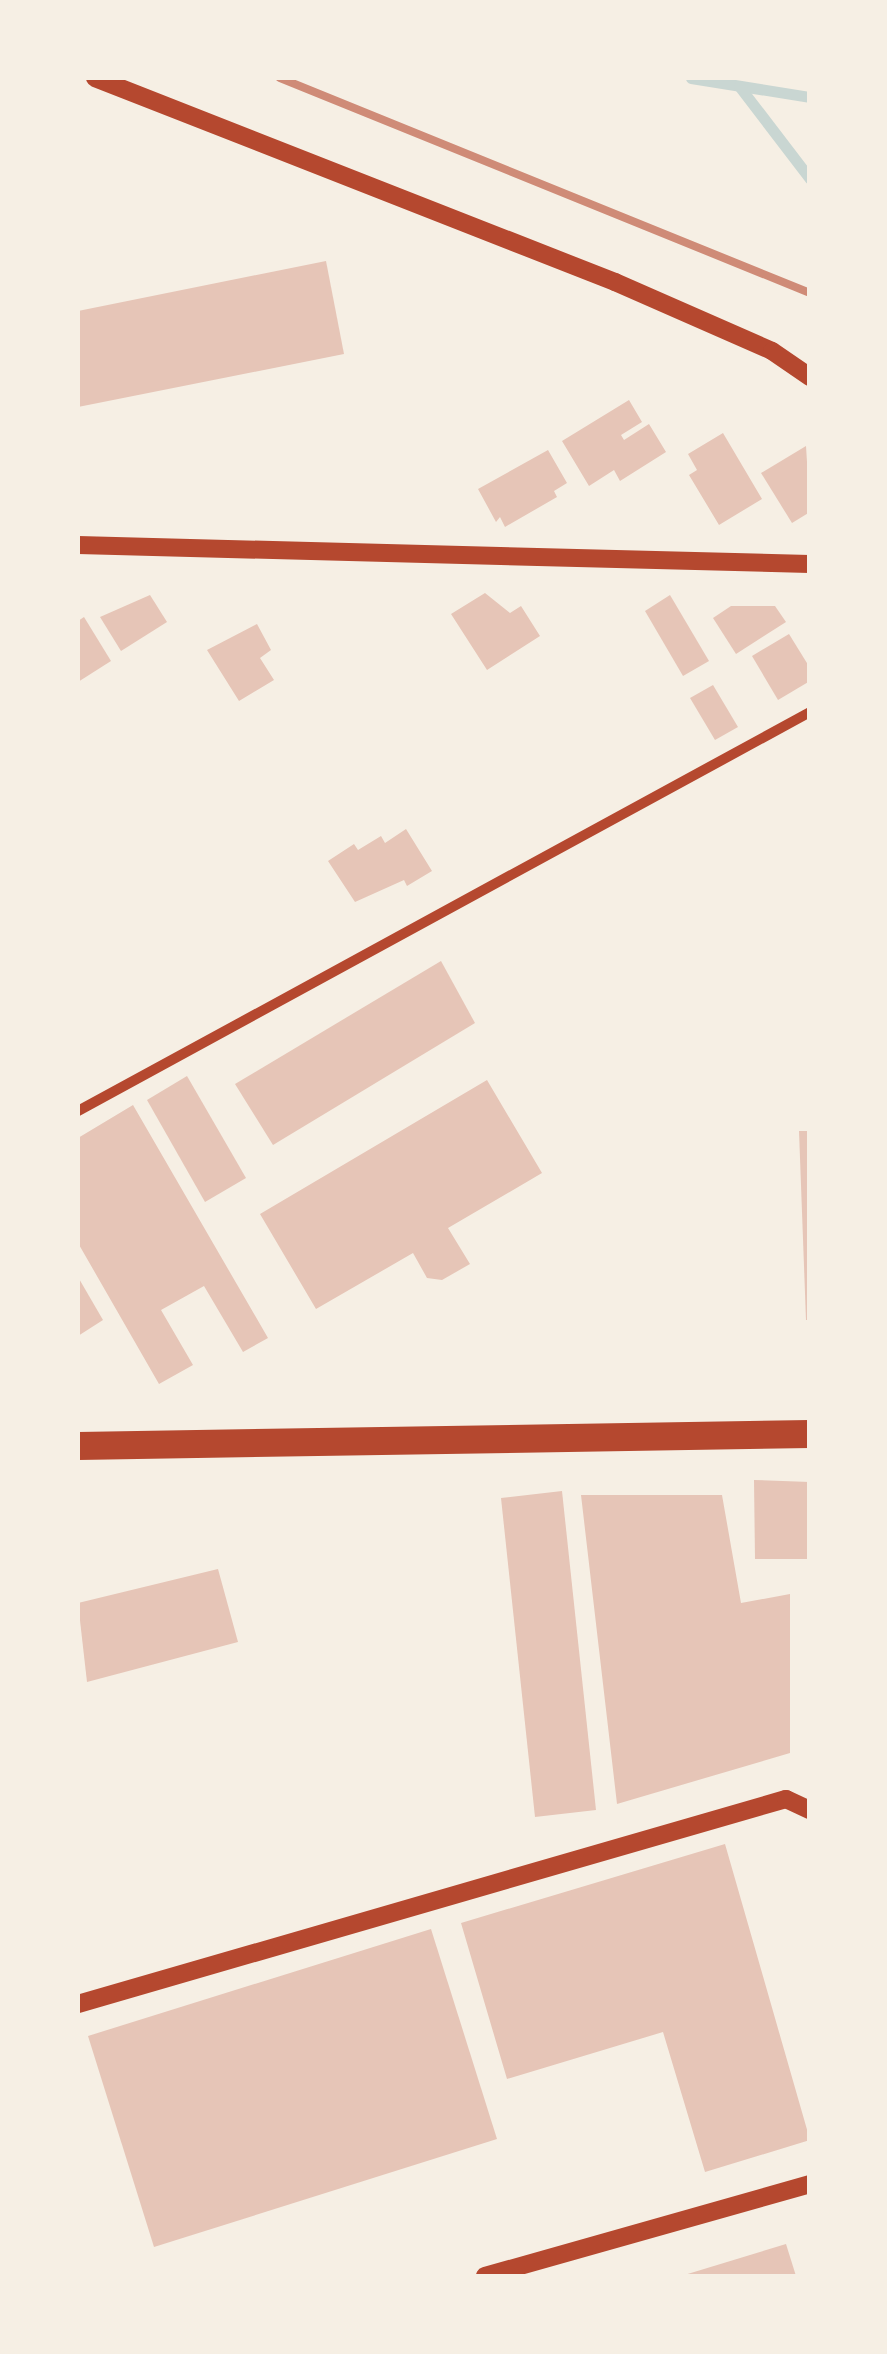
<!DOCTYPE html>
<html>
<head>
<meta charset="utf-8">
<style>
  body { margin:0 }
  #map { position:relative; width:887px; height:2354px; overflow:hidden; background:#f6efe4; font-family:Roboto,sans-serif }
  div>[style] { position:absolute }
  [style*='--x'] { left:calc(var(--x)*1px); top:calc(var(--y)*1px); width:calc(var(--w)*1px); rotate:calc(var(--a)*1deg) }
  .stream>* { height:11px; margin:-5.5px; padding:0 5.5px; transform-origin:5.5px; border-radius:5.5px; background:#c9d6d2 }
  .building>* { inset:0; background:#e6c5b7 }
  .minor>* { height:10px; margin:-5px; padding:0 5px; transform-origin:5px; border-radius:5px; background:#b5482f }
  .tertiary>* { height:18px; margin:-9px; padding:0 9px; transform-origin:9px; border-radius:9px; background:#b5482f }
  .trunk>* { height:28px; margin:-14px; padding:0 14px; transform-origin:14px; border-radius:14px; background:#b5482f }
  .rail>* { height:8px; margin:-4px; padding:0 4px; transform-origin:4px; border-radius:4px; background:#cf8b77 }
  span { translate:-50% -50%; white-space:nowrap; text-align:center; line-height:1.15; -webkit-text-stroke:9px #f6efe4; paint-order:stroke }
  .frame { position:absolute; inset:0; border:80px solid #f6efe4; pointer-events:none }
</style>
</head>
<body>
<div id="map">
  <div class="stream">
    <i style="--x:691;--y:78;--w:121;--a:9.1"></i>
    <i style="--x:739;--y:86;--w:117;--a:52.6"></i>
  </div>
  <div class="building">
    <i style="clip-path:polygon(326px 261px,344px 354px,78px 407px,78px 311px)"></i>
    <i style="clip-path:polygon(629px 400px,642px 422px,621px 435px,624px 440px,649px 424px,666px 452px,620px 481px,614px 470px,589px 486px,562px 441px)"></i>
    <i style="clip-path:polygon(723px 433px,762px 499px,719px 525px,689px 475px,697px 470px,688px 454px)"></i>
    <i style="clip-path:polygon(806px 446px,810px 512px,792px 523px,761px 473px)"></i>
    <i style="clip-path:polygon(548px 450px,567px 483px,554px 491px,557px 497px,505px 527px,500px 517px,496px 522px,478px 489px)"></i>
    <i style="clip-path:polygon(485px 593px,510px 613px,521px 606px,540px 636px,487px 670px,451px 614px)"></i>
    <i style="clip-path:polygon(150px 595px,167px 622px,121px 651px,100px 617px)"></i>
    <i style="clip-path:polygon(670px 595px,709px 661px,683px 676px,645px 611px)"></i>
    <i style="clip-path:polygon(731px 606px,775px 606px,786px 622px,736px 654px,713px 618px)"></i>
    <i style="clip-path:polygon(84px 617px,111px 661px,78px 682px,78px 621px)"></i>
    <i style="clip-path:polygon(257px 624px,271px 650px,260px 658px,274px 680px,239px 701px,207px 650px)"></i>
    <i style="clip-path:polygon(789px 634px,810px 668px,810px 681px,778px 700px,752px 656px)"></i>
    <i style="clip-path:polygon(713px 685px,738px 727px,715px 740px,690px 698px)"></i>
    <i style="clip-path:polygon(406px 829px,432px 871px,407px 886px,404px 880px,355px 902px,328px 861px,354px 844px,358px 850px,381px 836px,385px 843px)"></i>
    <i style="clip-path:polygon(441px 961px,475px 1023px,273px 1145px,235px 1084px)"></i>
    <i style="clip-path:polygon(187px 1076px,246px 1178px,205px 1202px,147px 1100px)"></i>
    <i style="clip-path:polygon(487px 1080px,542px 1173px,448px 1228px,470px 1264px,442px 1280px,427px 1278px,413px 1253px,316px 1309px,260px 1214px)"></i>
    <i style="clip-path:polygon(133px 1105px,268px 1338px,243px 1352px,204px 1286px,161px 1310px,193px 1365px,159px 1384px,78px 1243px,78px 1138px)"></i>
    <i style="clip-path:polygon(799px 1131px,810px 1131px,810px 1320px,806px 1320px)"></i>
    <i style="clip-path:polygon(78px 1277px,103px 1320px,78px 1336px)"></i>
    <i style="clip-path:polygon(754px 1480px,810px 1482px,810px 1559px,755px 1559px)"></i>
    <i style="clip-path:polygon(562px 1491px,596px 1810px,535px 1817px,501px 1498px)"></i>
    <i style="clip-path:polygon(581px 1495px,722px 1495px,741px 1603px,790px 1594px,790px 1753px,617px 1804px)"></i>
    <i style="clip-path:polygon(218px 1569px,238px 1642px,87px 1682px,78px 1603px)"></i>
    <i style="clip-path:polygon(725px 1844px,810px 2140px,705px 2172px,663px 2032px,507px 2079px,461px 1923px)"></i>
    <i style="clip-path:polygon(431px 1929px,497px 2139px,154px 2247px,88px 2036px)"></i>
    <i style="clip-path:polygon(786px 2244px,796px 2276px,681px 2276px)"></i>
  </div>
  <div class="minor">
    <i style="--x:78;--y:1111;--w:834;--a:-28.59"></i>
  </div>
  <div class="tertiary">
    <i style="--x:95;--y:78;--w:559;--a:21.42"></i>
    <i style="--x:615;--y:282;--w:171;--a:23.7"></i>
    <i style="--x:772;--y:351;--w:46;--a:34.4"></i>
    <i style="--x:78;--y:545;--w:732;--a:1.49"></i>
    <i style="--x:78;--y:2004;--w:737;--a:-16.15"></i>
    <i style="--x:786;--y:1799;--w:26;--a:25"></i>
    <i style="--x:485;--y:2276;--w:338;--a:-15.8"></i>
  </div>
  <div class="trunk">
    <i style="--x:78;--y:1446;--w:732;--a:-0.94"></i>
  </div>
  <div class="rail">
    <i style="--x:280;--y:78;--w:572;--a:22.08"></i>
  </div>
  <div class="frame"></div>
</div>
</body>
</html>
